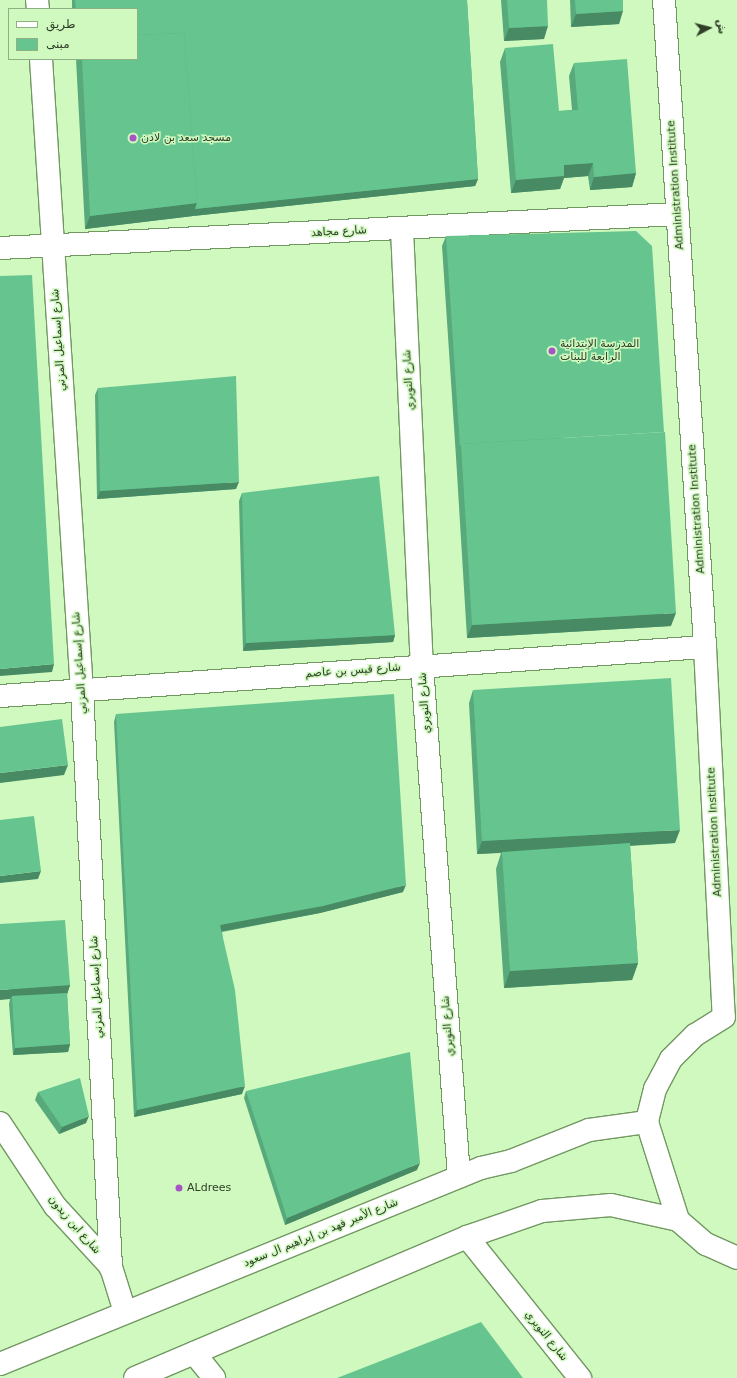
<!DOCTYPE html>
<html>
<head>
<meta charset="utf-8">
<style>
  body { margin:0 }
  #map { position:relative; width:737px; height:1378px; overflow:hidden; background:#d0f9bf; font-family:"DejaVu Sans","Noto Sans Arabic",sans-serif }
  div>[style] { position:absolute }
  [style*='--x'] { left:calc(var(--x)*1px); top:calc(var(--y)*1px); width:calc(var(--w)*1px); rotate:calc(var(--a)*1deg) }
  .roads { filter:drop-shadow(1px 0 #729862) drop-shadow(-1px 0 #729862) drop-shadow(0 1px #729862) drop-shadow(0 -1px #729862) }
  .minor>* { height:22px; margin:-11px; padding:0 11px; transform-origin:11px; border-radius:11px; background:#fff }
  .major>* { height:22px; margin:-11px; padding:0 11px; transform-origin:11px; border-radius:11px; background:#fff }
  .wall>* { inset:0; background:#58a97b }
  .shaded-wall>* { inset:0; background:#478a64 }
  .building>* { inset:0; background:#66c58f }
  .dots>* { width:11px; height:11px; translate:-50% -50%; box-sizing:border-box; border:2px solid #d0f9bf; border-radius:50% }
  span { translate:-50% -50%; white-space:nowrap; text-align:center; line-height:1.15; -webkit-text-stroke:3px #d0f9bf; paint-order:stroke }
  .poi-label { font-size:11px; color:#2f3f28 }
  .left { translate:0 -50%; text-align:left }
  .street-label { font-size:11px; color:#2f3f28 }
  .legend { position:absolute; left:8px; top:8px; width:130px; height:52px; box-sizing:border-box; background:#d0f9bf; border:1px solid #90af83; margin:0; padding:5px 7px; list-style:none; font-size:12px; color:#2f3f28 }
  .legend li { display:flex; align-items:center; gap:8px; height:20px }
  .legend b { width:20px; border:1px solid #90af83 }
  .north { position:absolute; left:689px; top:8px; width:40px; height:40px; -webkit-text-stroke:3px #d0f9bf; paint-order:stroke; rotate:83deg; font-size:11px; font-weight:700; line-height:16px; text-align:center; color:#2f3f28 }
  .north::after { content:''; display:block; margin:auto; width:14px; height:18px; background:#2f3f28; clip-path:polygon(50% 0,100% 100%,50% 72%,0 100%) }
</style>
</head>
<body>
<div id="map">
  <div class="roads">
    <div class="minor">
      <i style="--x:37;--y:0;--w:9;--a:84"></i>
      <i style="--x:41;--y:59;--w:633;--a:86.29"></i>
      <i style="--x:82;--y:691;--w:578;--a:87.12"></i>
      <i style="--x:402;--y:229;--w:437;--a:87.4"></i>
      <i style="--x:422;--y:666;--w:512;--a:85.86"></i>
      <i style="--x:0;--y:248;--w:679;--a:-2.87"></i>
      <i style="--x:0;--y:696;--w:707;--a:-3.98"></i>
      <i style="--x:0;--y:1123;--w:100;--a:56.5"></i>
      <i style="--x:55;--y:1206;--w:83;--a:47.4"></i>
      <i style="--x:111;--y:1267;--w:47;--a:72.7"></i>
      <i style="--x:467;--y:1237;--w:181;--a:51.3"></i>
      <i style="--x:194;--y:1353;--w:32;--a:51"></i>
    </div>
    <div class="major">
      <i style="--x:664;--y:0;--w:648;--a:86.37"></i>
      <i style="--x:705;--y:647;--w:370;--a:87.1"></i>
      <i style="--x:724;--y:1017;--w:34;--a:148"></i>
      <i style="--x:695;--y:1035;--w:34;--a:135"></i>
      <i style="--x:671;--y:1059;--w:34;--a:118"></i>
      <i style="--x:655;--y:1089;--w:34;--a:104"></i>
      <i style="--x:647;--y:1122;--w:103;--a:72.4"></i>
      <i style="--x:678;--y:1220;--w:37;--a:41"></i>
      <i style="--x:706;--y:1244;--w:34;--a:24"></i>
      <i style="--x:0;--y:1364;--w:519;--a:-22.17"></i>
      <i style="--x:481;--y:1168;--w:31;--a:-13"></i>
      <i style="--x:511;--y:1161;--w:84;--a:-21.7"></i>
      <i style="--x:589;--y:1130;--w:59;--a:-7.9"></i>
      <i style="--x:135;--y:1378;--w:361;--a:-23"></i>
      <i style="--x:467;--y:1237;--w:79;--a:-19.1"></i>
      <i style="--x:542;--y:1211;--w:69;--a:-5"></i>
      <i style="--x:611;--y:1205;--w:69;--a:12.6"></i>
    </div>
  </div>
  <div class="wall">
    <i style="clip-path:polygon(72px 0,467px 0,478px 179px,475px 186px,193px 216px,85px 229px,76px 59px,137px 59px,137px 9px,72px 9px)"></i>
    <i style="clip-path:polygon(501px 0,547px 0,544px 39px,504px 41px)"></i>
    <i style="clip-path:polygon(570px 0,623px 0,619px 24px,571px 27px)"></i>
    <i style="clip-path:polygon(505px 48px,559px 111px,572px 110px,569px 76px,574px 63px,636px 173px,632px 187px,590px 190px,588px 176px,564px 178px,560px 189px,511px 193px,500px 62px)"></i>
    <i style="clip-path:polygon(446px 236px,671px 626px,467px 638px,456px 457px,442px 246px)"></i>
    <i style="clip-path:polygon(98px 388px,236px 489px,97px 499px,95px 395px)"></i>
    <i style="clip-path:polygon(242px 493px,395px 635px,393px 642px,243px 651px,239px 501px)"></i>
    <i style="clip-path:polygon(473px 690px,675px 843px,630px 846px,638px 963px,632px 980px,504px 988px,496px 869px,501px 853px,477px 854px,469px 703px)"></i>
    <i style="clip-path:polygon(116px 714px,403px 892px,320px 913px,222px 932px,242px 1094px,134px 1117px,114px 722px)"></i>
    <i style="clip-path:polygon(0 924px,70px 985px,67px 994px,70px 1044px,68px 1052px,13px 1055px,9px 1004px,10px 999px)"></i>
    <i style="clip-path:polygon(246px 1091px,417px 1170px,285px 1225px,244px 1098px)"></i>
    <i style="clip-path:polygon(38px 1092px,86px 1123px,59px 1134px,35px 1100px)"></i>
  </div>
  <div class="shaded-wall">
    <i style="clip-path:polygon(623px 11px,619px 24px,571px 27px,576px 14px)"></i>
    <i style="clip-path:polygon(548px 26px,544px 39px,504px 41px,509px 28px)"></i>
    <i style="clip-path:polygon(593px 163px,588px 176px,564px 178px,560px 189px,511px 193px,516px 180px,564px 165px)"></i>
    <i style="clip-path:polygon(636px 173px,632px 187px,590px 190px,594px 177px)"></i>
    <i style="clip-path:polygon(478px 179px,475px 186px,193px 216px,195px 209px)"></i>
    <i style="clip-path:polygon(197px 203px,193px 216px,85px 229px,90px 216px)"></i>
    <i style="clip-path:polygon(239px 482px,236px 489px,97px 499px,100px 491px)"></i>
    <i style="clip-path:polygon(676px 613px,671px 626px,467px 638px,472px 625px)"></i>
    <i style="clip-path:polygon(395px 635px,393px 642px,243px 651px,246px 643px)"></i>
    <i style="clip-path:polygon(54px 664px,52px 672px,0 676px,0 669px)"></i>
    <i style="clip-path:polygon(68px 765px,64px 775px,0 783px,0 773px)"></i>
    <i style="clip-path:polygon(680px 830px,675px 843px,477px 854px,482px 841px)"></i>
    <i style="clip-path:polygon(41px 871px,38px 879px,0 883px,0 876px)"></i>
    <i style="clip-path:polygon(406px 885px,403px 892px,320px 913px,218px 932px,220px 925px)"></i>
    <i style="clip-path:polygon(638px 963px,632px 980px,504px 988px,510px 971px)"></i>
    <i style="clip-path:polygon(70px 985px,67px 995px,12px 996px,10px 999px,0 1000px,0 990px)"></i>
    <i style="clip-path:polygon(70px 1044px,68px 1052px,13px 1055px,15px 1048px)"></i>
    <i style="clip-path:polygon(245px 1086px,242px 1094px,134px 1117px,137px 1110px)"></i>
    <i style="clip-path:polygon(89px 1116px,86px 1123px,59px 1134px,62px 1127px)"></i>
    <i style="clip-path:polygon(420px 1163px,417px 1170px,285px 1225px,287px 1218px)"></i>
  </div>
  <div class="building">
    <i style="clip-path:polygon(75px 0,467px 0,478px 179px,195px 209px,197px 203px,184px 33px,137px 35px,137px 9px,76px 9px)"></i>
    <i style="clip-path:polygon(507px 0,547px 0,548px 26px,509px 28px)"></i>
    <i style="clip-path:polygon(575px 0,623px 0,623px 11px,576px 14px)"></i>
    <i style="clip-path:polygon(184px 33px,197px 203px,90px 216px,82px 59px,137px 59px,137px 35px)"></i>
    <i style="clip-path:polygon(553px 44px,559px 111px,578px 110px,574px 63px,627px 59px,636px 173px,594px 177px,593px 163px,564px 165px,564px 176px,516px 180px,505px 48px)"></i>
    <i style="clip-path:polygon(636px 231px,652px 246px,664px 432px,461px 444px,460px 447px,446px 236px)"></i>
    <i style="clip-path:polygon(32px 275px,54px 664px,0 669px,0 276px)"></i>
    <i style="clip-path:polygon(236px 376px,239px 482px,100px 491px,98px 388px)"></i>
    <i style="clip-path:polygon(665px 432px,676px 613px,472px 625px,461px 444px)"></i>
    <i style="clip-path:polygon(379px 476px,395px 635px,246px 643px,242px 493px)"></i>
    <i style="clip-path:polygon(671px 678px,680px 830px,482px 841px,473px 690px)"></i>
    <i style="clip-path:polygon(394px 694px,406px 885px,323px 906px,220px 925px,235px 990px,245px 1086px,137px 1110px,116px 714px)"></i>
    <i style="clip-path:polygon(62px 719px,68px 765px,0 773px,0 727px)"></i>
    <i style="clip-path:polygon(34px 816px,41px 871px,0 876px,0 820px)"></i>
    <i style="clip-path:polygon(630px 843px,638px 963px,510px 971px,502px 852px)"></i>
    <i style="clip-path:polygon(65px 920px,70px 985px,0 990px,0 924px)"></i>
    <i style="clip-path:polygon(67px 993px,70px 1044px,15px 1048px,12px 996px)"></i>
    <i style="clip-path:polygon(410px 1052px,420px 1163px,287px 1218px,246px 1091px)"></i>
    <i style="clip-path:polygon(80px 1078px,89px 1116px,62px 1127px,38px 1092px)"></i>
    <i style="clip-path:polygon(481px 1322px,523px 1378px,337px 1378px)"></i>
  </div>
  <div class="dots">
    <i style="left:133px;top:138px;background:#a855c4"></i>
    <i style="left:552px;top:351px;background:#a855c4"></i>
    <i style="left:179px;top:1188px;background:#a855c4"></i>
  </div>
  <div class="poi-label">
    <span class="left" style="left:141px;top:138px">مسجد سعد بن لادن</span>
    <span class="left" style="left:560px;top:351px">المدرسة الإبتدائية<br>الرابعة للبنات</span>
    <span class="left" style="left:187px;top:1188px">ALdrees</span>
  </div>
  <div class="street-label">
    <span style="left:676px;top:185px;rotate:-94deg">Administration Institute</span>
    <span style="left:339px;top:232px;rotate:-3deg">شارع مجاهد</span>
    <span style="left:59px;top:340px;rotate:-94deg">شارع إسماعيل المزني</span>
    <span style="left:409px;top:380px;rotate:-93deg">شارع النويري</span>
    <span style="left:697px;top:509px;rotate:-94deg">Administration Institute</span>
    <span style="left:80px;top:663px;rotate:-94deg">شارع إسماعيل المزني</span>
    <span style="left:353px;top:671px;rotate:-4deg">شارع قيس بن عاصم</span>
    <span style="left:425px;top:703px;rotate:-94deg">شارع النويري</span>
    <span style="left:715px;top:832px;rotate:-93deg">Administration Institute</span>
    <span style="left:97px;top:987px;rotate:-93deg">شارع إسماعيل المزني</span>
    <span style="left:448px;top:1026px;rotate:-94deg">شارع النويري</span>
    <span style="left:74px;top:1225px;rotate:49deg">شارع ابن زيدون</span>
    <span style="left:321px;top:1233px;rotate:-22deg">شارع الأمير فهد بن إبراهيم ال سعود</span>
    <span style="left:546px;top:1336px;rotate:51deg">شارع النويري</span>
  </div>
  <ul class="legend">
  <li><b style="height:5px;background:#fff"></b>طريق</li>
  <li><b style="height:11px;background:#66c58f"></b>مبنى</li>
  </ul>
  <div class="north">ش</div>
</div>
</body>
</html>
